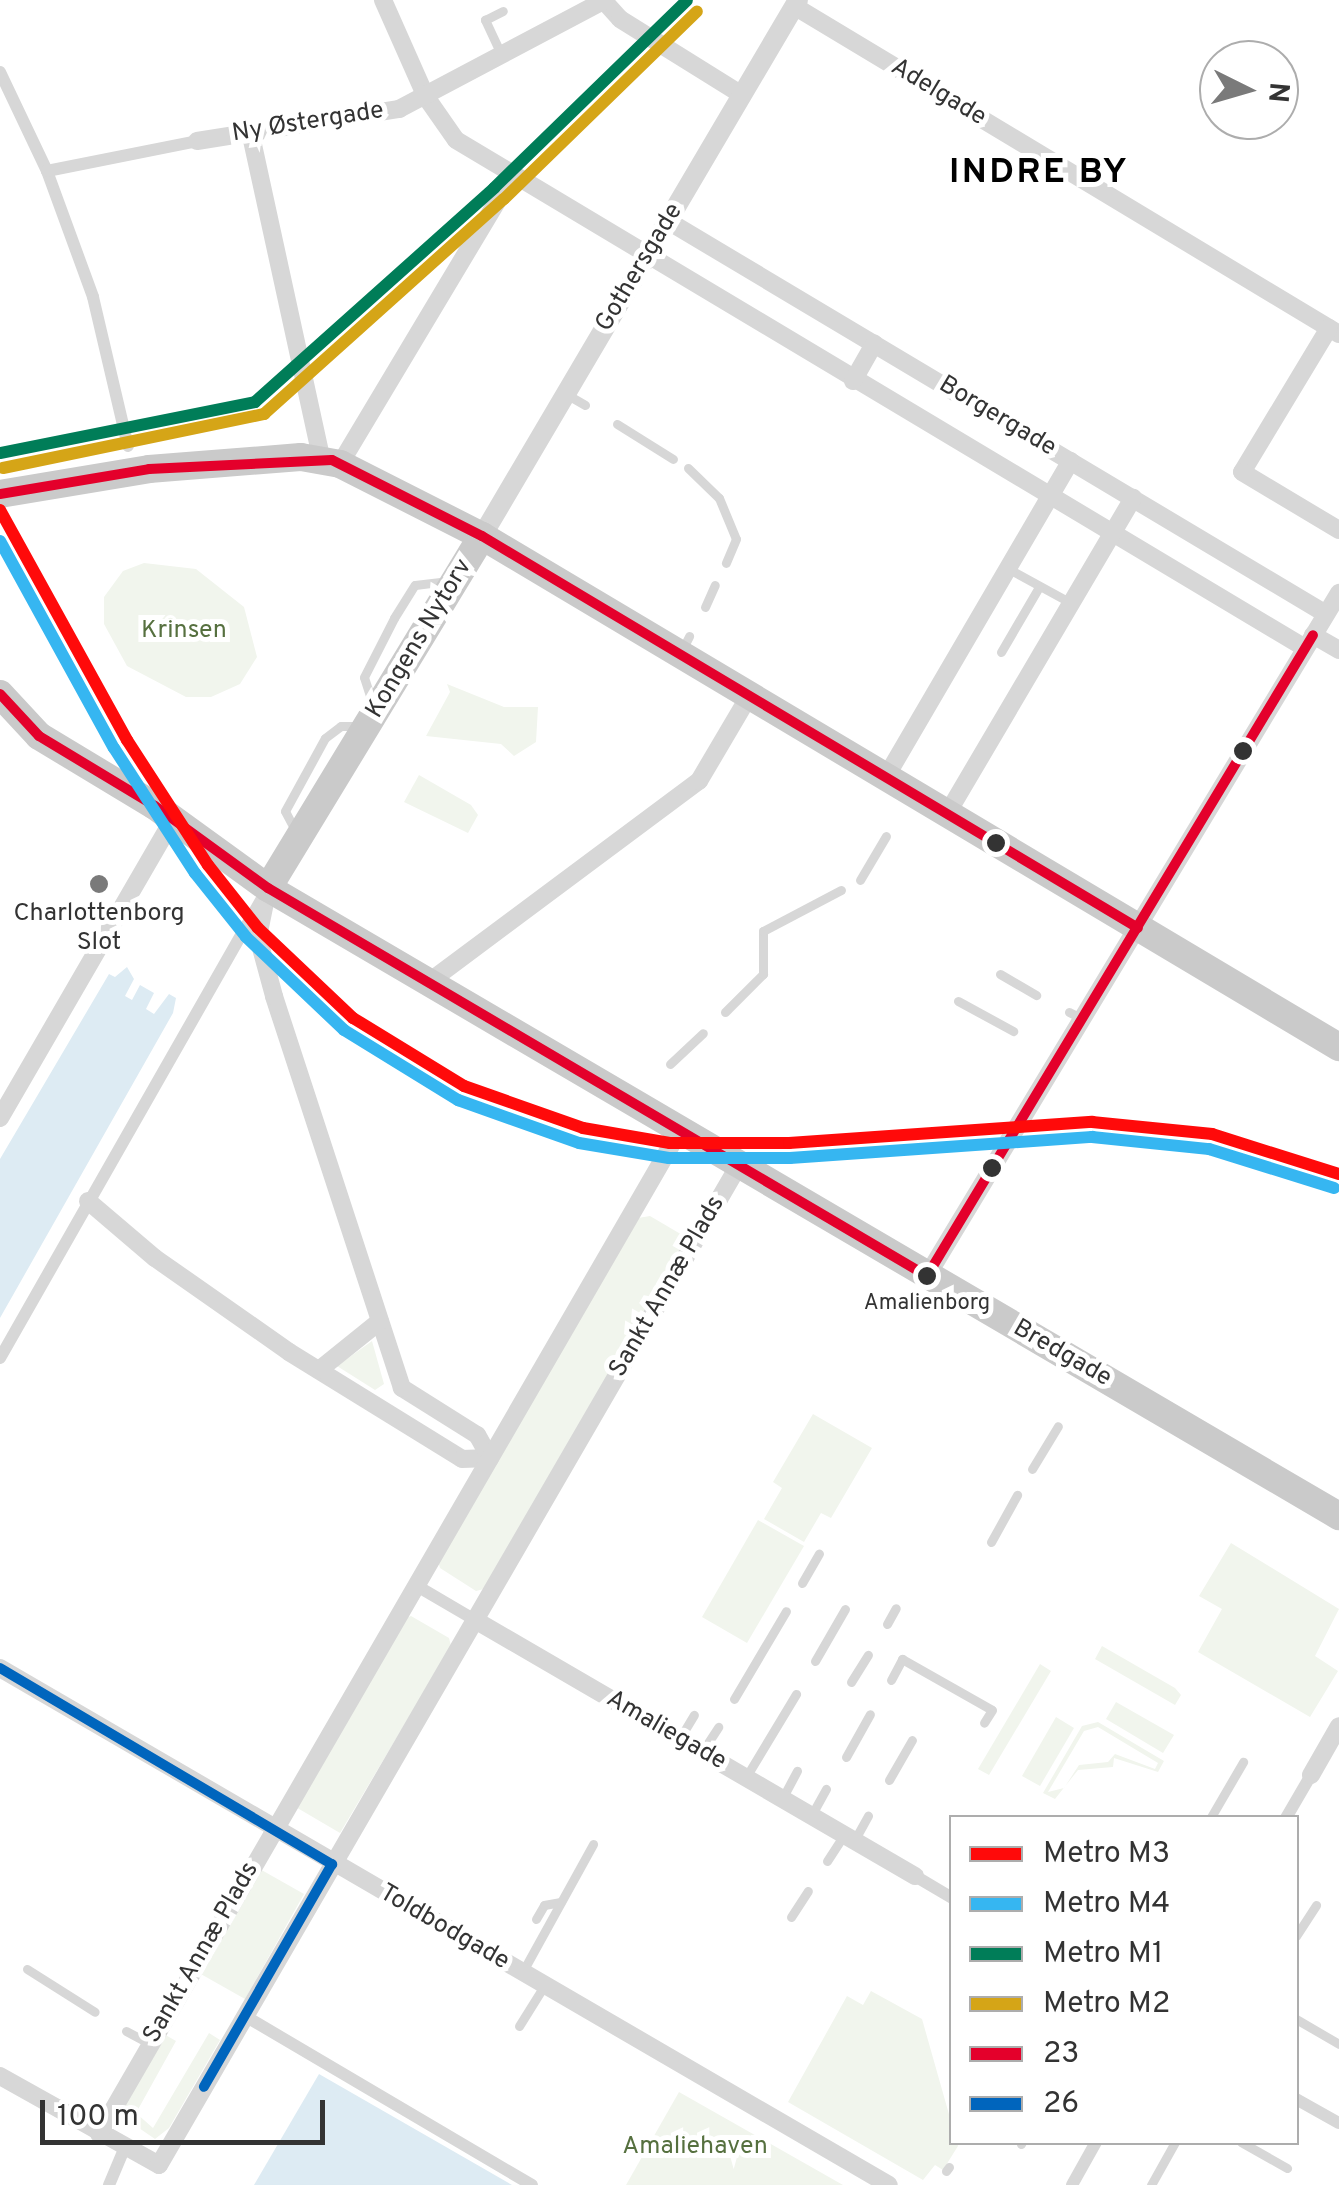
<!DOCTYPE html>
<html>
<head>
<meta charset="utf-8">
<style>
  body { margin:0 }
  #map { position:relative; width:1339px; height:2185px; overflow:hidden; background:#fff; font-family:Overpass,sans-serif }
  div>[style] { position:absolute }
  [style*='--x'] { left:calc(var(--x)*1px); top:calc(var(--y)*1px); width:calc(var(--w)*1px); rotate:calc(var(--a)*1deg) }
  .green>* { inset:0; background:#f1f5ed }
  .water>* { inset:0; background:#ddebf3 }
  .service>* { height:9px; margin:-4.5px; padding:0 4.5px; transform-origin:4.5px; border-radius:4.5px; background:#d7d7d7 }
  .pedestrian>* { height:12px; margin:-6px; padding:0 6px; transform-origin:6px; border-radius:6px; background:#d7d7d7 }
  .minor>* { height:18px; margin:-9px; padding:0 9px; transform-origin:9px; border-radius:9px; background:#d7d7d7 }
  .tertiary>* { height:20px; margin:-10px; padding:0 10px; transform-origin:10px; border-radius:10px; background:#d7d7d7 }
  .primary>* { height:28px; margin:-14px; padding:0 14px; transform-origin:14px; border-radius:14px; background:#cacaca }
  .bus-1>* { height:10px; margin:-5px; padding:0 5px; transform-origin:5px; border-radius:5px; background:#e4002b }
  .bus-2>* { height:10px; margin:-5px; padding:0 5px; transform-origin:5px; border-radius:5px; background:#0065bd }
  .metro-1>* { height:12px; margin:-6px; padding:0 6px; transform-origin:6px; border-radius:6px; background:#ff0a0a }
  .metro-2>* { height:12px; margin:-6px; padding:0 6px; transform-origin:6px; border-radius:6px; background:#36b6f1 }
  .metro-3>* { height:12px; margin:-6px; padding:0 6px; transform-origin:6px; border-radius:6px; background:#007d58 }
  .metro-4>* { height:12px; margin:-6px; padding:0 6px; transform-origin:6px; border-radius:6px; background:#d5a517 }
  .dots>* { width:28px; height:28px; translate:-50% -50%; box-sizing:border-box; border:5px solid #fff; border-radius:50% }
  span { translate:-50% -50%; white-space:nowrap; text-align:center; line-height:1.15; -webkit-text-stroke:10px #fff; paint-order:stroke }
  .bus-label { font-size:22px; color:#333 }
  .street-label { font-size:25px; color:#333 }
  .park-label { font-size:25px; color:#56703f }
  .poi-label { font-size:25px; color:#333 }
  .district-label { font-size:35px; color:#000; font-weight:700; letter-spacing:2.5px }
  .legend { position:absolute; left:949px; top:1815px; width:350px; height:330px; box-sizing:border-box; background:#fff; border:2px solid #adadad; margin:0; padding:12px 18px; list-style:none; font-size:30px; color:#333 }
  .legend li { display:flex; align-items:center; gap:20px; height:50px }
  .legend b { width:50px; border:2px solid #adadad }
  .north { position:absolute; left:1199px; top:40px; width:100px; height:100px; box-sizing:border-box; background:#fff; border:2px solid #adadad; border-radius:50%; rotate:95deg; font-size:28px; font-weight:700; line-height:40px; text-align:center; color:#333 }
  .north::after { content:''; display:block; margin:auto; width:35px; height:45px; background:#7a7a7a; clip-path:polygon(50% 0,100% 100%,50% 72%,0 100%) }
  .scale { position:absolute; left:40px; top:2100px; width:285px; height:45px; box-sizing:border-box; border:5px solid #333; border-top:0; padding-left:12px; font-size:30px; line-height:35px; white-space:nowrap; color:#333; -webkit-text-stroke:8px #fff; paint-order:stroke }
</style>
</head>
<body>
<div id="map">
  <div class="green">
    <i style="clip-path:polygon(144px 563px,196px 569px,244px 607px,257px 657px,240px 684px,211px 697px,186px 697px,127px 666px,104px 624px,104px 597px,123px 571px)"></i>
    <i style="clip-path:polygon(447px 684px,504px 707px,538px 707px,536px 742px,514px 756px,501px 744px,426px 736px,450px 692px)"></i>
    <i style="clip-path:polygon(419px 775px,471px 805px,478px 815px,468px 833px,404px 802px)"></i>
    <i style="clip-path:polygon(650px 1216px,684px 1236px,684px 1243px,484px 1589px,476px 1591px,440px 1568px,438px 1561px,638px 1218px)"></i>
    <i style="clip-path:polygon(372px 1341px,384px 1384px,375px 1390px,337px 1366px)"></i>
    <i style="clip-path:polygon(813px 1414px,872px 1448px,831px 1518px,821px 1513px,804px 1542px,764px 1519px,782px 1488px,773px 1482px)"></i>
    <i style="clip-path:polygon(758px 1520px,804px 1546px,747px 1643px,702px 1617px)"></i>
    <i style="clip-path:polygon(1231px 1543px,1339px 1609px,1315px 1656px,1338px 1671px,1310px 1717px,1198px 1652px,1222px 1609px,1199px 1596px)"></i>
    <i style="clip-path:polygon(411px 1616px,449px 1638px,451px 1646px,340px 1833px,294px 1806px,403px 1619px)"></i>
    <i style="clip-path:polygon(1102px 1646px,1175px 1688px,1181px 1695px,1175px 1705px,1095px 1659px)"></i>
    <i style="clip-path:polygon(1040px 1664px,1051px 1671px,989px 1775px,978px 1769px)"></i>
    <i style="clip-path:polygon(1116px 1702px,1174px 1735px,1163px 1753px,1106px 1719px)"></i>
    <i style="clip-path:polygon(1056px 1717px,1074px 1728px,1040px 1786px,1022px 1776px)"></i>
    <i style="clip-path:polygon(evenodd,1098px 1722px,1164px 1761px,1158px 1772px,1114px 1758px,1113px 1767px,1078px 1770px,1055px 1799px,1043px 1793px,1082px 1726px,1098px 1722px,1098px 1727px,1158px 1763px,1155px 1769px,1115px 1754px,1108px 1762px,1079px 1765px,1064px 1788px,1048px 1792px,1084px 1731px,1098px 1727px)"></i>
    <i style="clip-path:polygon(258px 1868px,304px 1894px,245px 1999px,199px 1973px)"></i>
    <i style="clip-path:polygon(871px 1991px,922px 2019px,958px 2146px,943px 2170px,935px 2165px,923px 2180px,788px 2102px,847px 1996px,863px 2005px)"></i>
    <i style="clip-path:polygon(162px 2033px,176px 2041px,136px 2113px,153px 2128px,209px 2033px,220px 2040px,169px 2128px,155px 2139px,117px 2113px)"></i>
    <i style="clip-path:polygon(679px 2092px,843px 2185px,626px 2185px)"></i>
  </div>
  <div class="water">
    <i style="clip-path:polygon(127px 967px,134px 979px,125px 996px,132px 1000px,140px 985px,154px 993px,146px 1009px,154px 1014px,169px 994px,176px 998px,173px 1013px,0 1318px,0 1159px,109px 974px,115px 977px)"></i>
    <i style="clip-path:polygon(319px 2074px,512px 2185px,254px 2185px)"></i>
  </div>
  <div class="service">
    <i style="--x:501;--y:54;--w:38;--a:-115"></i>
    <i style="--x:485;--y:20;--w:20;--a:-27"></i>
    <i style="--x:566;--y:394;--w:22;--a:30"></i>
    <i style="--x:617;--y:424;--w:66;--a:32"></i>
    <i style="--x:688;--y:468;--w:43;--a:44.1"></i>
    <i style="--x:719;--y:498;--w:44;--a:67.5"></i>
    <i style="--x:736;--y:539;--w:26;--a:113"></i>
    <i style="--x:1009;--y:569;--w:71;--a:28.7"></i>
    <i style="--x:705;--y:607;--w:24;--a:-66"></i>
    <i style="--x:681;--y:652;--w:18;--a:-63"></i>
    <i style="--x:1001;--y:652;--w:75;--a:-59.7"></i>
    <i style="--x:373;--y:705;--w:29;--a:-108"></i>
    <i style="--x:364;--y:677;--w:66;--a:-63"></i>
    <i style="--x:394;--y:618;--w:39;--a:-58"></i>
    <i style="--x:415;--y:585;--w:34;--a:-7"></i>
    <i style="--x:295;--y:830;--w:21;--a:-118"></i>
    <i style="--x:285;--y:811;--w:83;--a:-61.3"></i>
    <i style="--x:325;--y:738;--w:20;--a:-37"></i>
    <i style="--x:341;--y:726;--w:20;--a:0"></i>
    <i style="--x:860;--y:880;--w:51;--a:-59.4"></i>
    <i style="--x:1000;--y:974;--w:42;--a:30.3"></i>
    <i style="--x:958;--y:1001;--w:63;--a:28.6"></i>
    <i style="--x:725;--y:1012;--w:54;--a:-45"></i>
    <i style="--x:763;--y:974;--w:43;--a:-90"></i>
    <i style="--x:763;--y:931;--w:88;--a:-27.7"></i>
    <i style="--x:1069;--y:1012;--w:16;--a:27"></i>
    <i style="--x:670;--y:1064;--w:45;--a:-43.2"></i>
    <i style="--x:1032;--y:1469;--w:50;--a:-58.8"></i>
    <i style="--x:991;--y:1542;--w:54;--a:-61"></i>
    <i style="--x:802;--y:1583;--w:34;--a:-60"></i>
    <i style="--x:887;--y:1624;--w:18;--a:-61"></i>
    <i style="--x:815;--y:1661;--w:60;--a:-60"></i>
    <i style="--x:891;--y:1680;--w:24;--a:-62"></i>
    <i style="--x:902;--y:1659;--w:103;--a:29.5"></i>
    <i style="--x:992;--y:1710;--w:15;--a:122"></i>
    <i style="--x:851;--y:1682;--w:32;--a:-58"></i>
    <i style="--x:734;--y:1699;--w:102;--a:-59.4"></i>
    <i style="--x:680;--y:1738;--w:27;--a:-59"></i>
    <i style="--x:702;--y:1752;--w:30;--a:-57"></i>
    <i style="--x:846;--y:1757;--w:49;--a:-60.8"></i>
    <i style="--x:746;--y:1777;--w:97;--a:-58.9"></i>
    <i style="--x:889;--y:1780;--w:46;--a:-60.1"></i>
    <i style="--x:782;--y:1799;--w:32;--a:-62"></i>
    <i style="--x:811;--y:1816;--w:31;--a:-61"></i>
    <i style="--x:1211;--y:1817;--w:64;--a:-59.8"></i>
    <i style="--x:854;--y:1841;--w:29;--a:-61"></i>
    <i style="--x:827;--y:1861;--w:31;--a:-57"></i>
    <i style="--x:791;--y:1917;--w:31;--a:-57"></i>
    <i style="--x:536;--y:1919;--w:16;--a:-60"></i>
    <i style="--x:544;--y:1905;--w:17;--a:-10"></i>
    <i style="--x:1296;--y:1936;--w:37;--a:-57"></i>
    <i style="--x:27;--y:1969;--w:80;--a:32.3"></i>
    <i style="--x:523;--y:1971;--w:145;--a:-61.1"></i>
    <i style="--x:1296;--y:2019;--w:50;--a:30.2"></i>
    <i style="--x:519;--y:2026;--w:47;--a:-58"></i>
    <i style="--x:126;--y:2031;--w:27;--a:28"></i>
    <i style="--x:1241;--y:2142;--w:53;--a:29.5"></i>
    <i style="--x:1021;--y:2144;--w:2;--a:-63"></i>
    <i style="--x:946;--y:2171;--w:5;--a:-53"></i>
    <i style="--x:1151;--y:2185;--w:49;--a:-60.8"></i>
  </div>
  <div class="pedestrian">
    <i style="--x:0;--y:72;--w:110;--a:64.6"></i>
    <i style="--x:47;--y:171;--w:134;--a:69.9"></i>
    <i style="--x:93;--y:297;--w:153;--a:76.8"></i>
    <i style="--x:47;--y:171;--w:153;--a:-11.3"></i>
    <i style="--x:0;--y:1358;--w:527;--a:-60.32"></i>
    <i style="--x:417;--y:1586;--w:67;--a:30.4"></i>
    <i style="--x:1286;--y:1818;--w:50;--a:-59.8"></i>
    <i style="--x:915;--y:1876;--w:43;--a:30.7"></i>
    <i style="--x:245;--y:2016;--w:333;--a:30.5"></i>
    <i style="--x:1296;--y:2099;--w:49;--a:29.2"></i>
    <i style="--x:109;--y:2185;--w:41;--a:-67.2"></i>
    <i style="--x:1072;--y:2185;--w:49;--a:-60.8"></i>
  </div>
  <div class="minor">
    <i style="--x:383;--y:0;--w:106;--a:66.1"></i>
    <i style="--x:426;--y:97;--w:52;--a:55.1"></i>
    <i style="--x:456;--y:140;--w:989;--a:30.89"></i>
    <i style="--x:603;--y:0;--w:25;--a:48"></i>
    <i style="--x:620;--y:19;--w:144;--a:31.9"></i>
    <i style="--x:794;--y:6;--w:636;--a:31.04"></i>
    <i style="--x:250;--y:131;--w:335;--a:77.7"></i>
    <i style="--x:197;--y:141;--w:205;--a:-9"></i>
    <i style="--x:399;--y:109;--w:233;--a:-27.9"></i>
    <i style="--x:668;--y:221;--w:766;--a:30.85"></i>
    <i style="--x:1329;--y:328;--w:168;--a:121.1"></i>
    <i style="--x:1242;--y:472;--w:113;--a:30.9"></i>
    <i style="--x:853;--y:381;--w:43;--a:-60.4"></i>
    <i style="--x:340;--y:464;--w:337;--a:-59.1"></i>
    <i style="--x:1313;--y:635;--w:30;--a:30"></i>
    <i style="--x:886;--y:777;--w:366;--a:-59.7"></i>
    <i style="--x:947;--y:814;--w:367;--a:-59.5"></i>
    <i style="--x:429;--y:982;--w:337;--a:-36.7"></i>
    <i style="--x:699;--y:781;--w:99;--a:-59.5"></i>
    <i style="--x:0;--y:1118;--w:345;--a:-59.9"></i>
    <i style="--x:88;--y:1201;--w:88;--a:40.4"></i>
    <i style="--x:155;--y:1258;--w:164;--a:35"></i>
    <i style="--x:289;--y:1352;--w:203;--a:31.7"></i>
    <i style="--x:462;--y:1459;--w:28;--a:-2"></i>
    <i style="--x:490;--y:1458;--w:26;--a:-119"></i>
    <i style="--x:477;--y:1435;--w:89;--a:-147.9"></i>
    <i style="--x:402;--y:1388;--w:412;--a:-108.1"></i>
    <i style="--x:274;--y:996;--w:61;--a:-105.2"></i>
    <i style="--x:258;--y:937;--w:50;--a:-78.5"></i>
    <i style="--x:927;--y:1276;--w:798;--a:-58.9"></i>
    <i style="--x:319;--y:1370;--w:78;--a:-38.8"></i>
    <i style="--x:475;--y:1620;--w:509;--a:30.19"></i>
    <i style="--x:0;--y:1668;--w:1028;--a:30.18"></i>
    <i style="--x:1311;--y:1775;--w:56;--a:-60.3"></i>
    <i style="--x:0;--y:2076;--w:182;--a:29.2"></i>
    <i style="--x:159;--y:2165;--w:1156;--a:-59.89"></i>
    <i style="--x:99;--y:2134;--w:1160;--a:-59.94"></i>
  </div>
  <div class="tertiary">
    <i style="--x:482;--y:536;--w:622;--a:-59.48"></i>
  </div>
  <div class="primary">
    <i style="--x:0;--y:494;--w:151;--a:-9.5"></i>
    <i style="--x:149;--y:469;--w:152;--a:-4.5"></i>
    <i style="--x:301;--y:457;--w:40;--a:10"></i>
    <i style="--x:340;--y:464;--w:159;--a:26.9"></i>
    <i style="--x:482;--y:536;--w:998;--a:30.81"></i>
    <i style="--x:0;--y:694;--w:57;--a:47.1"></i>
    <i style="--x:39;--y:736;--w:135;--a:31.1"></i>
    <i style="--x:155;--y:806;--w:140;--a:36"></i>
    <i style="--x:268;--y:888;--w:1242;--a:30.39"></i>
    <i style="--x:268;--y:888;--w:412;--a:-58.7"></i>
  </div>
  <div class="bus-1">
    <i style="--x:0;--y:494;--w:151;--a:-9.5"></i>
    <i style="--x:149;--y:469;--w:183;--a:-2.8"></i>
    <i style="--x:332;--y:460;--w:168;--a:26.9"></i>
    <i style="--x:482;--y:536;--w:764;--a:30.86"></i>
    <i style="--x:0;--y:694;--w:57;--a:47.1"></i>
    <i style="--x:39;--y:736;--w:135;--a:31.1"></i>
    <i style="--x:155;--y:806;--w:140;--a:36"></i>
    <i style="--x:268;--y:888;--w:765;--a:30.49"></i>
    <i style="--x:927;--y:1276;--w:748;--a:-58.94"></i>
  </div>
  <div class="bus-2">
    <i style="--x:0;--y:1668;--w:386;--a:30.6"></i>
    <i style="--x:332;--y:1864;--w:257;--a:119.9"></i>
  </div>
  <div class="metro-1">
    <i style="--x:0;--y:510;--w:263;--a:61.1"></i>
    <i style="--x:127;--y:740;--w:149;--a:57.1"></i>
    <i style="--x:208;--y:865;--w:80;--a:51.6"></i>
    <i style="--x:258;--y:928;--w:131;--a:43.5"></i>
    <i style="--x:353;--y:1018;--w:130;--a:31.5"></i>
    <i style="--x:464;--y:1086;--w:126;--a:19.4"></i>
    <i style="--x:583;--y:1128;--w:88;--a:9.8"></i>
    <i style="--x:670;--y:1143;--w:119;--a:0"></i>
    <i style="--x:789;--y:1143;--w:304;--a:-4"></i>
    <i style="--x:1092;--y:1122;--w:121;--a:5.7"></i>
    <i style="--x:1212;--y:1134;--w:133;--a:17.5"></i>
  </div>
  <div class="metro-2">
    <i style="--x:0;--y:541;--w:236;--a:61.2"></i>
    <i style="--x:114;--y:748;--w:149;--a:57.1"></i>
    <i style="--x:195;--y:873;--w:82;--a:51.4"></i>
    <i style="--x:246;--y:937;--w:135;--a:43.5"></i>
    <i style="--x:344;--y:1030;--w:134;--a:31.6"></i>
    <i style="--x:458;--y:1100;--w:128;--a:19.6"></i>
    <i style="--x:579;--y:1143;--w:91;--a:9.5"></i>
    <i style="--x:669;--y:1158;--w:121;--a:0"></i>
    <i style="--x:790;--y:1158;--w:303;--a:-4"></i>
    <i style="--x:1092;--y:1137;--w:118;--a:5.9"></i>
    <i style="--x:1209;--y:1149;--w:131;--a:17.3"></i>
  </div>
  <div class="metro-3">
    <i style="--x:0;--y:453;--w:260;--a:-11.3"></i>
    <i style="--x:255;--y:402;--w:321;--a:-41.8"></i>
    <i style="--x:494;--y:188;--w:269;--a:-44.2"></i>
  </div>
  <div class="metro-4">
    <i style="--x:3;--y:468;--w:267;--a:-11.7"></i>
    <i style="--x:264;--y:414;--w:322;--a:-41.9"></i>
    <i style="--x:504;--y:199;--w:269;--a:-44.2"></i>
  </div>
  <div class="dots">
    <i style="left:1243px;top:751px;background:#333"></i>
    <i style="left:996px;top:843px;background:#333"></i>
    <i style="left:99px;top:884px;background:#7a7a7a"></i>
    <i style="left:992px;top:1168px;background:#333"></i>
    <i style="left:927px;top:1276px;background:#333"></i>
  </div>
  <div class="bus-label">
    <span style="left:927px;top:1304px">Amalienborg</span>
  </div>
  <div class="street-label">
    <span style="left:938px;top:93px;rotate:31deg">Adelgade</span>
    <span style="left:308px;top:123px;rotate:-9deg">Ny Østergade</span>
    <span style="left:640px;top:268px;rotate:-59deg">Gothersgade</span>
    <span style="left:997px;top:417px;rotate:31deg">Borgergade</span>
    <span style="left:420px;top:639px;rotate:-59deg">Kongens Nytorv</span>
    <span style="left:668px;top:1287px;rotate:-60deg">Sankt Annæ Plads</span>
    <span style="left:1062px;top:1354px;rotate:30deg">Bredgade</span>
    <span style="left:666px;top:1731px;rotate:30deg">Amaliegade</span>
    <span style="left:444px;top:1928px;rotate:30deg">Toldbodgade</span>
    <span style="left:202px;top:1953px;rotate:-60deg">Sankt Annæ Plads</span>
  </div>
  <div class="park-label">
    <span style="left:184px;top:631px">Krinsen</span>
    <span style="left:695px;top:2147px">Amaliehaven</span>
  </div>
  <div class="poi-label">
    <span style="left:99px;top:929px">Charlottenborg<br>Slot</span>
  </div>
  <div class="district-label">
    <span style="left:1039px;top:173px">INDRE BY</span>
  </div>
  <ul class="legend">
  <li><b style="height:12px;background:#ff0a0a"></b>Metro M3</li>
  <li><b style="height:12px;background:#36b6f1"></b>Metro M4</li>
  <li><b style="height:12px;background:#007d58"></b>Metro M1</li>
  <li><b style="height:12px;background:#d5a517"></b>Metro M2</li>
  <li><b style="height:12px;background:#e4002b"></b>23</li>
  <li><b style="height:12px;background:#0065bd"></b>26</li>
  </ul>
  <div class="north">N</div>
  <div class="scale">100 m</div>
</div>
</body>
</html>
